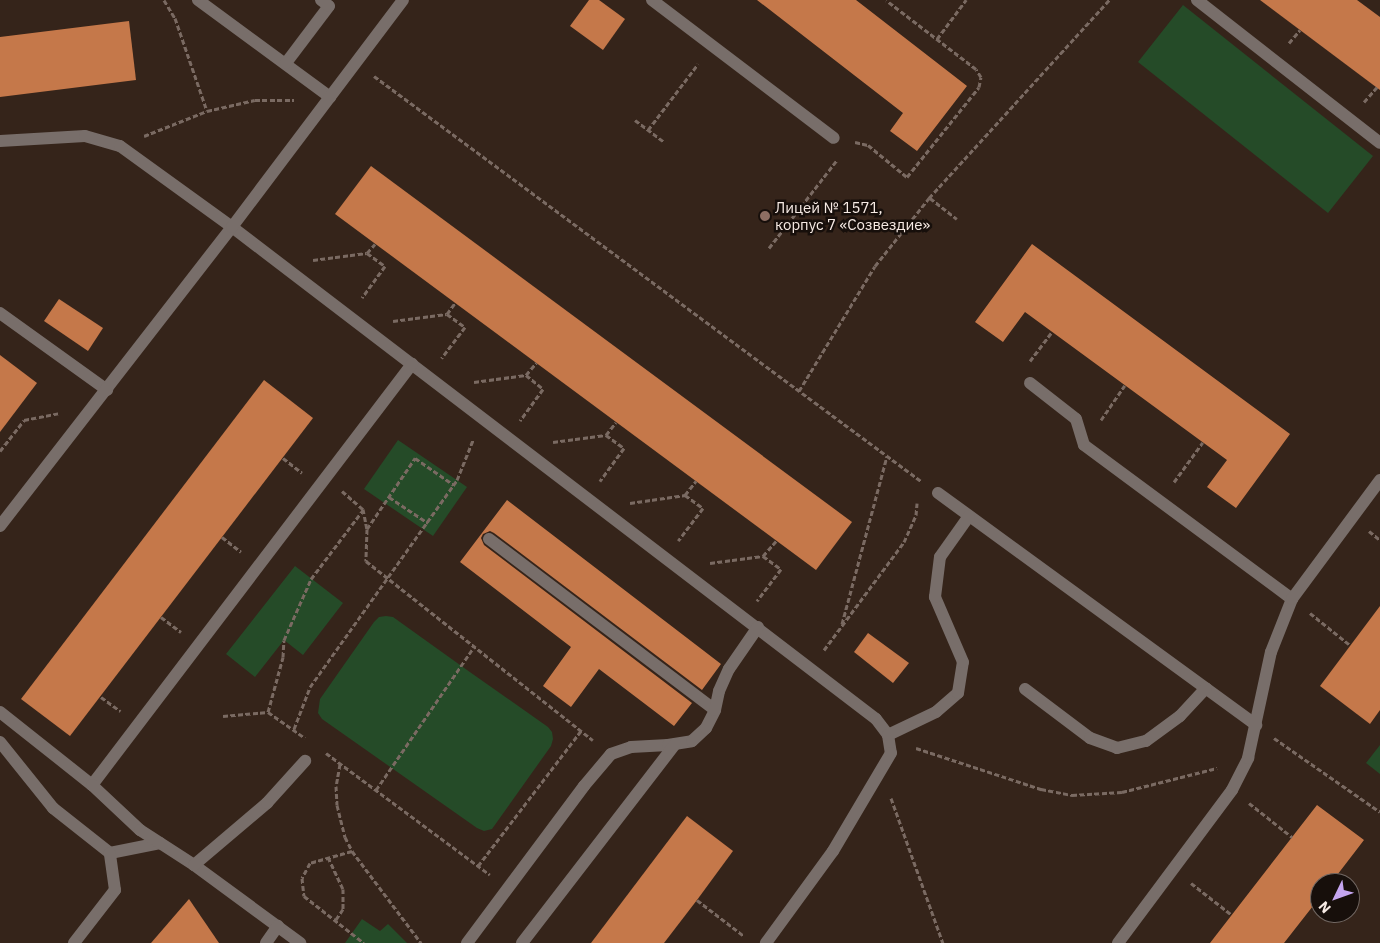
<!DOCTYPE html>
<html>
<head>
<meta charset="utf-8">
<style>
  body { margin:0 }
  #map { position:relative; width:1380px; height:943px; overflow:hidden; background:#35241a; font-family:"IBM Plex Sans",sans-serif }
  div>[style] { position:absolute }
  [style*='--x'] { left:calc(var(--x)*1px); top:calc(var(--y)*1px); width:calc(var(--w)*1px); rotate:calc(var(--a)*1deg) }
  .green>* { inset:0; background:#254b28 }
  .building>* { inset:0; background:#c5784a }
  .path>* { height:3px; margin-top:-1.5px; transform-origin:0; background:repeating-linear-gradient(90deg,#7a6a62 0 5px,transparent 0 7.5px) }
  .minor>* { height:12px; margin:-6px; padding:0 6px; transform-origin:6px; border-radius:6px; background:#786e6a }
  .dots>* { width:14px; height:14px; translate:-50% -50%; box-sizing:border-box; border:2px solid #170f0b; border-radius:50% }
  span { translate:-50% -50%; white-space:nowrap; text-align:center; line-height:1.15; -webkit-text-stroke:5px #170f0b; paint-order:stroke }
  .poi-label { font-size:15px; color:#f7ebe5 }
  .left { translate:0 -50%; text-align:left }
  .north { position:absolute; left:1310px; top:873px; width:50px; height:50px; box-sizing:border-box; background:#170f0b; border:1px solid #716762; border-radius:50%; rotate:228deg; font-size:14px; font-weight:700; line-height:20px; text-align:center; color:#f7ebe5 }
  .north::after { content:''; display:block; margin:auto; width:18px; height:22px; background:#c5a6f0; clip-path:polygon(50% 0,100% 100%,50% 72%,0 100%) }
</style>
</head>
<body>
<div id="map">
  <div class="green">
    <i style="clip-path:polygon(1183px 5px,1373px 156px,1328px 213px,1138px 62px)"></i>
    <i style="clip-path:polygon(398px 440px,467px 487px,433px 536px,364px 489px)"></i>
    <i style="clip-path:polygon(295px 566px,343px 603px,303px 655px,284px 640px,255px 677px,226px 654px)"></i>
    <i style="clip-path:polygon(386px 616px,393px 617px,467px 670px,548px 727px,552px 732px,553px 739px,551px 746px,492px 829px,484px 831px,477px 828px,322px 719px,318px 713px,320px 699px,374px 622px,379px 617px)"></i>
    <i style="clip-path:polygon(1380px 745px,1380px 774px,1366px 763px)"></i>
    <i style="clip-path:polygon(362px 919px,380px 931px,388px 924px,407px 943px,345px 943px)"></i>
  </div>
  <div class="building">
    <i style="clip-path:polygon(589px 0,599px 0,625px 19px,603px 50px,570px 26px)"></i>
    <i style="clip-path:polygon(757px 0,856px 0,967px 86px,917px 151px,890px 131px,903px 113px)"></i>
    <i style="clip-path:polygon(1260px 0,1357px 0,1380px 17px,1380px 90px)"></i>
    <i style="clip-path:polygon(129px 21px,136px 80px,0 97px,0 37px)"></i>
    <i style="clip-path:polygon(371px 166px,852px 522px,816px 570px,335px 214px)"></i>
    <i style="clip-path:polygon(1032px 244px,1290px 434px,1236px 508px,1207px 487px,1227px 460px,1025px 312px,1003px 342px,975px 322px)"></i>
    <i style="clip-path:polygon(59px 299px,103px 328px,88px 351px,44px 321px)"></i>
    <i style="clip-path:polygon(0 355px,37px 383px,0 432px)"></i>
    <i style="clip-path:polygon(264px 380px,313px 418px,70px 736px,21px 699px)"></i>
    <i style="clip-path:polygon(507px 500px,721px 664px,702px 690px,494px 533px,490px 531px,483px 534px,481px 538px,484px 545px,692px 703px,674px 726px,599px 669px,571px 707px,543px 686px,571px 647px,460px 562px)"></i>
    <i style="clip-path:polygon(1380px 606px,1380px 710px,1370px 724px,1320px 686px)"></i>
    <i style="clip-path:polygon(868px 633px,909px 663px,893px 683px,854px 652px)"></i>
    <i style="clip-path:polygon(1317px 805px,1364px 840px,1331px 883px,1320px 883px,1320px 897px,1284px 943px,1210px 943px)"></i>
    <i style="clip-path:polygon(687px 816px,733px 851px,697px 900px,664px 943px,591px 943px)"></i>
    <i style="clip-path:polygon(189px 899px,219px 943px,151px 943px)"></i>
  </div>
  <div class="path">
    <i style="--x:164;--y:0;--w:21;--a:59"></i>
    <i style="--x:175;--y:18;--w:98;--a:71"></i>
    <i style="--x:937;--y:39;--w:49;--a:-53.4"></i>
    <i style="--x:1289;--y:43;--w:17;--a:-50"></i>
    <i style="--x:374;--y:76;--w:681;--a:36.52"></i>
    <i style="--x:1364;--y:102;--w:20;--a:-49"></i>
    <i style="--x:635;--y:120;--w:36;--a:37"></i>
    <i style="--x:648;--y:130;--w:83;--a:-52.9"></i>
    <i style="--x:144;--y:136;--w:68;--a:-21.6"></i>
    <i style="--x:207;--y:111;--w:49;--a:-12.9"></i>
    <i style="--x:255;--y:100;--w:39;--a:0"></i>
    <i style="--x:855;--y:142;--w:13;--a:13"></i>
    <i style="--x:868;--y:145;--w:50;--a:39.4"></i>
    <i style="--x:907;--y:177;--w:115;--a:-51.3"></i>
    <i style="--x:979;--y:87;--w:10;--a:-79"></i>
    <i style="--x:981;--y:77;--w:9;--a:-122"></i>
    <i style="--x:976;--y:69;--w:113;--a:-142.5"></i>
    <i style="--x:930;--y:198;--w:34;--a:38"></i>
    <i style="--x:769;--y:248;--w:111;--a:-52.3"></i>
    <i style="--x:367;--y:253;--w:12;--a:-48"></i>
    <i style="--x:313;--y:260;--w:54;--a:-7.4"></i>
    <i style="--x:367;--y:253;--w:22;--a:36"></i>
    <i style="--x:385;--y:266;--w:39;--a:126"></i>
    <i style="--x:447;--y:314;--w:14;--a:-54"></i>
    <i style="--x:393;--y:321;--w:54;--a:-7.4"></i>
    <i style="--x:447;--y:314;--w:22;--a:36"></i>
    <i style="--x:465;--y:327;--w:39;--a:127"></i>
    <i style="--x:1030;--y:361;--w:36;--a:-53"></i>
    <i style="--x:526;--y:375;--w:16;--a:-50"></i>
    <i style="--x:474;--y:382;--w:52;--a:-7.7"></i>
    <i style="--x:526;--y:375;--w:22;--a:39"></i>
    <i style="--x:543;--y:389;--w:39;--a:126"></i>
    <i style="--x:799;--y:391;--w:146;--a:-58.7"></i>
    <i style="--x:875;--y:266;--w:87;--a:-51.5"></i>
    <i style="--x:929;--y:198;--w:268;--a:-47.7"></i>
    <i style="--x:1101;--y:420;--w:42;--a:-55.6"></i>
    <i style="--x:606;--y:435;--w:16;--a:-52"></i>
    <i style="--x:553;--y:442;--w:53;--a:-7.5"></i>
    <i style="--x:606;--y:435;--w:22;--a:36"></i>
    <i style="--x:624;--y:448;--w:41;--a:126"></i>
    <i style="--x:0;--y:451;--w:39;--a:-52"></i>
    <i style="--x:24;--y:420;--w:36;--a:-11"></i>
    <i style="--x:283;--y:458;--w:24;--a:38"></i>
    <i style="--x:1174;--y:482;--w:49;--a:-54.1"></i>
    <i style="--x:342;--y:491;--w:28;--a:41"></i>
    <i style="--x:363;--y:509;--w:20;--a:79"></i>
    <i style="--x:367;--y:529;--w:32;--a:92"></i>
    <i style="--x:366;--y:561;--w:289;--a:38.3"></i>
    <i style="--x:685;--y:495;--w:18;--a:-52"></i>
    <i style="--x:389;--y:497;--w:47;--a:33.7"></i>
    <i style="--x:630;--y:503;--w:56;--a:-8.3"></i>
    <i style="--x:685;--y:495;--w:22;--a:36"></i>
    <i style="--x:703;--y:508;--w:41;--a:127.1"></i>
    <i style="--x:367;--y:529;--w:86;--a:-55.9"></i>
    <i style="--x:415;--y:458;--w:47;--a:34.7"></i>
    <i style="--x:1369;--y:531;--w:14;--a:39"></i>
    <i style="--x:222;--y:537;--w:24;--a:38"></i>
    <i style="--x:763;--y:556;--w:20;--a:-49"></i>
    <i style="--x:710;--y:563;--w:53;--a:-7.5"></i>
    <i style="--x:763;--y:556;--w:22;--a:36"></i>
    <i style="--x:781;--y:569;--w:40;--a:127"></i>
    <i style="--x:1310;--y:613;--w:51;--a:38.7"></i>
    <i style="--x:161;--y:617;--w:25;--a:37"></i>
    <i style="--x:842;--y:624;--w:174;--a:-75"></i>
    <i style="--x:824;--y:650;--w:134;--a:-53.5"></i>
    <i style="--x:904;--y:542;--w:30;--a:-66"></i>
    <i style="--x:916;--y:515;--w:12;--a:-85"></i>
    <i style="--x:101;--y:697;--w:24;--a:36"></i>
    <i style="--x:268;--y:712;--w:57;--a:-74.7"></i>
    <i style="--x:283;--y:657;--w:17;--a:-87"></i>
    <i style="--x:284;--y:640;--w:67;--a:-66.1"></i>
    <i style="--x:311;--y:579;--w:86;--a:-53"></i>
    <i style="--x:223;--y:716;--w:45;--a:-5.1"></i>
    <i style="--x:268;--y:712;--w:45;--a:35.1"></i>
    <i style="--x:294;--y:729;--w:45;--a:-69.1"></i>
    <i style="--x:310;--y:687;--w:254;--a:-54.6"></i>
    <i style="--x:457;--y:480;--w:43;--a:-68.2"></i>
    <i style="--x:1274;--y:738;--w:129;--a:34.9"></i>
    <i style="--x:916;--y:748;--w:132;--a:18.2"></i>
    <i style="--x:1041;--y:789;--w:32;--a:11"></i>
    <i style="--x:1072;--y:795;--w:50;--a:-3.4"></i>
    <i style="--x:1122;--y:792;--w:98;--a:-14.2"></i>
    <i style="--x:326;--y:753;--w:204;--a:36.6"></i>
    <i style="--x:340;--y:764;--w:22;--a:100"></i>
    <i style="--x:336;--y:786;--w:19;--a:87"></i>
    <i style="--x:337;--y:805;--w:33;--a:76"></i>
    <i style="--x:345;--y:837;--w:16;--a:63"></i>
    <i style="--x:352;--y:851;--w:115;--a:53.1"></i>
    <i style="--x:376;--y:790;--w:173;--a:-55.6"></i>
    <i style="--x:891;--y:798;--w:154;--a:70.3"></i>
    <i style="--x:1249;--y:803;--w:55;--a:38.3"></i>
    <i style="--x:352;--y:851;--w:44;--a:164.1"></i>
    <i style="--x:310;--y:863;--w:17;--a:118"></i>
    <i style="--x:302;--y:878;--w:18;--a:84"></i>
    <i style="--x:304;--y:896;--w:76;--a:38.1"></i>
    <i style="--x:328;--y:857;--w:35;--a:65"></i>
    <i style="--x:343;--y:889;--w:20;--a:90"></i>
    <i style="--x:343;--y:909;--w:14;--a:124"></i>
    <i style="--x:478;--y:866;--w:170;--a:-52.7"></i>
    <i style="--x:1191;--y:883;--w:52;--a:38"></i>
    <i style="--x:697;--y:900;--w:59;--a:37.5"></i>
  </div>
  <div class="minor">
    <i style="--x:198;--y:0;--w:164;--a:36.3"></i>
    <i style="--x:652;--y:0;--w:228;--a:37.2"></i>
    <i style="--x:1197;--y:0;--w:232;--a:38"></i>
    <i style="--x:286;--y:63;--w:71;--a:-53"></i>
    <i style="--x:329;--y:6;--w:10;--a:-143"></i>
    <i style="--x:0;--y:141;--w:85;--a:-3.4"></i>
    <i style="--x:85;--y:136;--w:36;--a:16"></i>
    <i style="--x:120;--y:146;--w:138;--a:35.9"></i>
    <i style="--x:232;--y:227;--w:810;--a:37.38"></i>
    <i style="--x:876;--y:719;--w:20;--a:53"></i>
    <i style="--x:888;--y:735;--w:18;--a:81"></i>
    <i style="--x:891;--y:753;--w:114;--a:120.6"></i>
    <i style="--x:833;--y:851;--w:114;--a:126.1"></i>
    <i style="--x:0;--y:313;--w:132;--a:35.7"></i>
    <i style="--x:1030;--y:383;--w:58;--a:38"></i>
    <i style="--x:1076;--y:419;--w:27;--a:73"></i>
    <i style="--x:1084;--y:445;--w:259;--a:36.5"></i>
    <i style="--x:938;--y:493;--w:394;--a:36.1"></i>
    <i style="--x:0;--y:526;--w:378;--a:-52.2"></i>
    <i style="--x:232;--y:227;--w:284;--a:-53"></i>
    <i style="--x:489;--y:539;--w:283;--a:37.1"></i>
    <i style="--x:1025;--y:689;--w:81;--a:37"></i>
    <i style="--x:1090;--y:738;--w:29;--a:20"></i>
    <i style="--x:1117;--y:748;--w:30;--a:-14"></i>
    <i style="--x:1146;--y:741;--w:42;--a:-36.3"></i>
    <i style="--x:1180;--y:716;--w:38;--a:-47"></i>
    <i style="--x:0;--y:712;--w:117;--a:38.4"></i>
    <i style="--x:92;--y:785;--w:529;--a:-52.76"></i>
    <i style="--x:888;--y:735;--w:53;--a:-25.6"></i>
    <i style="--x:936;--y:712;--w:29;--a:-41"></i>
    <i style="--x:958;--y:693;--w:31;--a:-81"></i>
    <i style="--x:963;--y:662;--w:71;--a:-113.3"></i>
    <i style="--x:935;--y:597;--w:40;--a:-82.9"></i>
    <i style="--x:940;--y:557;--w:50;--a:-54.7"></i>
    <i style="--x:0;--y:742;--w:85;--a:51.2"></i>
    <i style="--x:53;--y:808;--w:73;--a:38.3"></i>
    <i style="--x:110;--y:853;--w:51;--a:-11.3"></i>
    <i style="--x:92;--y:785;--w:66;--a:43.2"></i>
    <i style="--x:140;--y:830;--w:64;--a:32.9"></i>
    <i style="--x:194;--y:865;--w:132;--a:36.3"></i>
    <i style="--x:194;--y:865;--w:96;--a:-40.3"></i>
    <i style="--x:267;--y:803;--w:57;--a:-47.9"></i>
    <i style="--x:74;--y:943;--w:67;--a:-52.3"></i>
    <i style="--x:115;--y:890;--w:37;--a:-98"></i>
    <i style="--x:266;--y:943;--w:21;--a:-55"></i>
    <i style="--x:467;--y:943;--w:196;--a:-53.3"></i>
    <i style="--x:584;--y:786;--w:42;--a:-49.8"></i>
    <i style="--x:611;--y:754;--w:21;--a:-19"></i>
    <i style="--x:631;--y:747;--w:37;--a:-3"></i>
    <i style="--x:668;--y:745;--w:24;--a:-9"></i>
    <i style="--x:692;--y:741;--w:19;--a:-43"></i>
    <i style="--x:706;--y:728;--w:20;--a:-63"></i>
    <i style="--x:715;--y:710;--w:19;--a:-78"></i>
    <i style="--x:719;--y:691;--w:24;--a:-66"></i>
    <i style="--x:729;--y:669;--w:51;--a:-55.4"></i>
    <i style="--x:522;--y:943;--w:251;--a:-52.4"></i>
    <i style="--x:1118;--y:943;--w:191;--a:-53.3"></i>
    <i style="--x:1232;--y:790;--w:36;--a:-63"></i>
    <i style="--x:1248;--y:758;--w:108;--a:-77.8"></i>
    <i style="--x:1271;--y:652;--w:57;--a:-68.4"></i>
    <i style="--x:1292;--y:599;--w:148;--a:-53.5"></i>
  </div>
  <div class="dots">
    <i style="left:765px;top:216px;background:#8d6e63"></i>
  </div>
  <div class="poi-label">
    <span class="left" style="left:775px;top:216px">Лицей № 1571,<br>корпус 7 «Созвездие»</span>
  </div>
  <div class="north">N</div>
</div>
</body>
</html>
